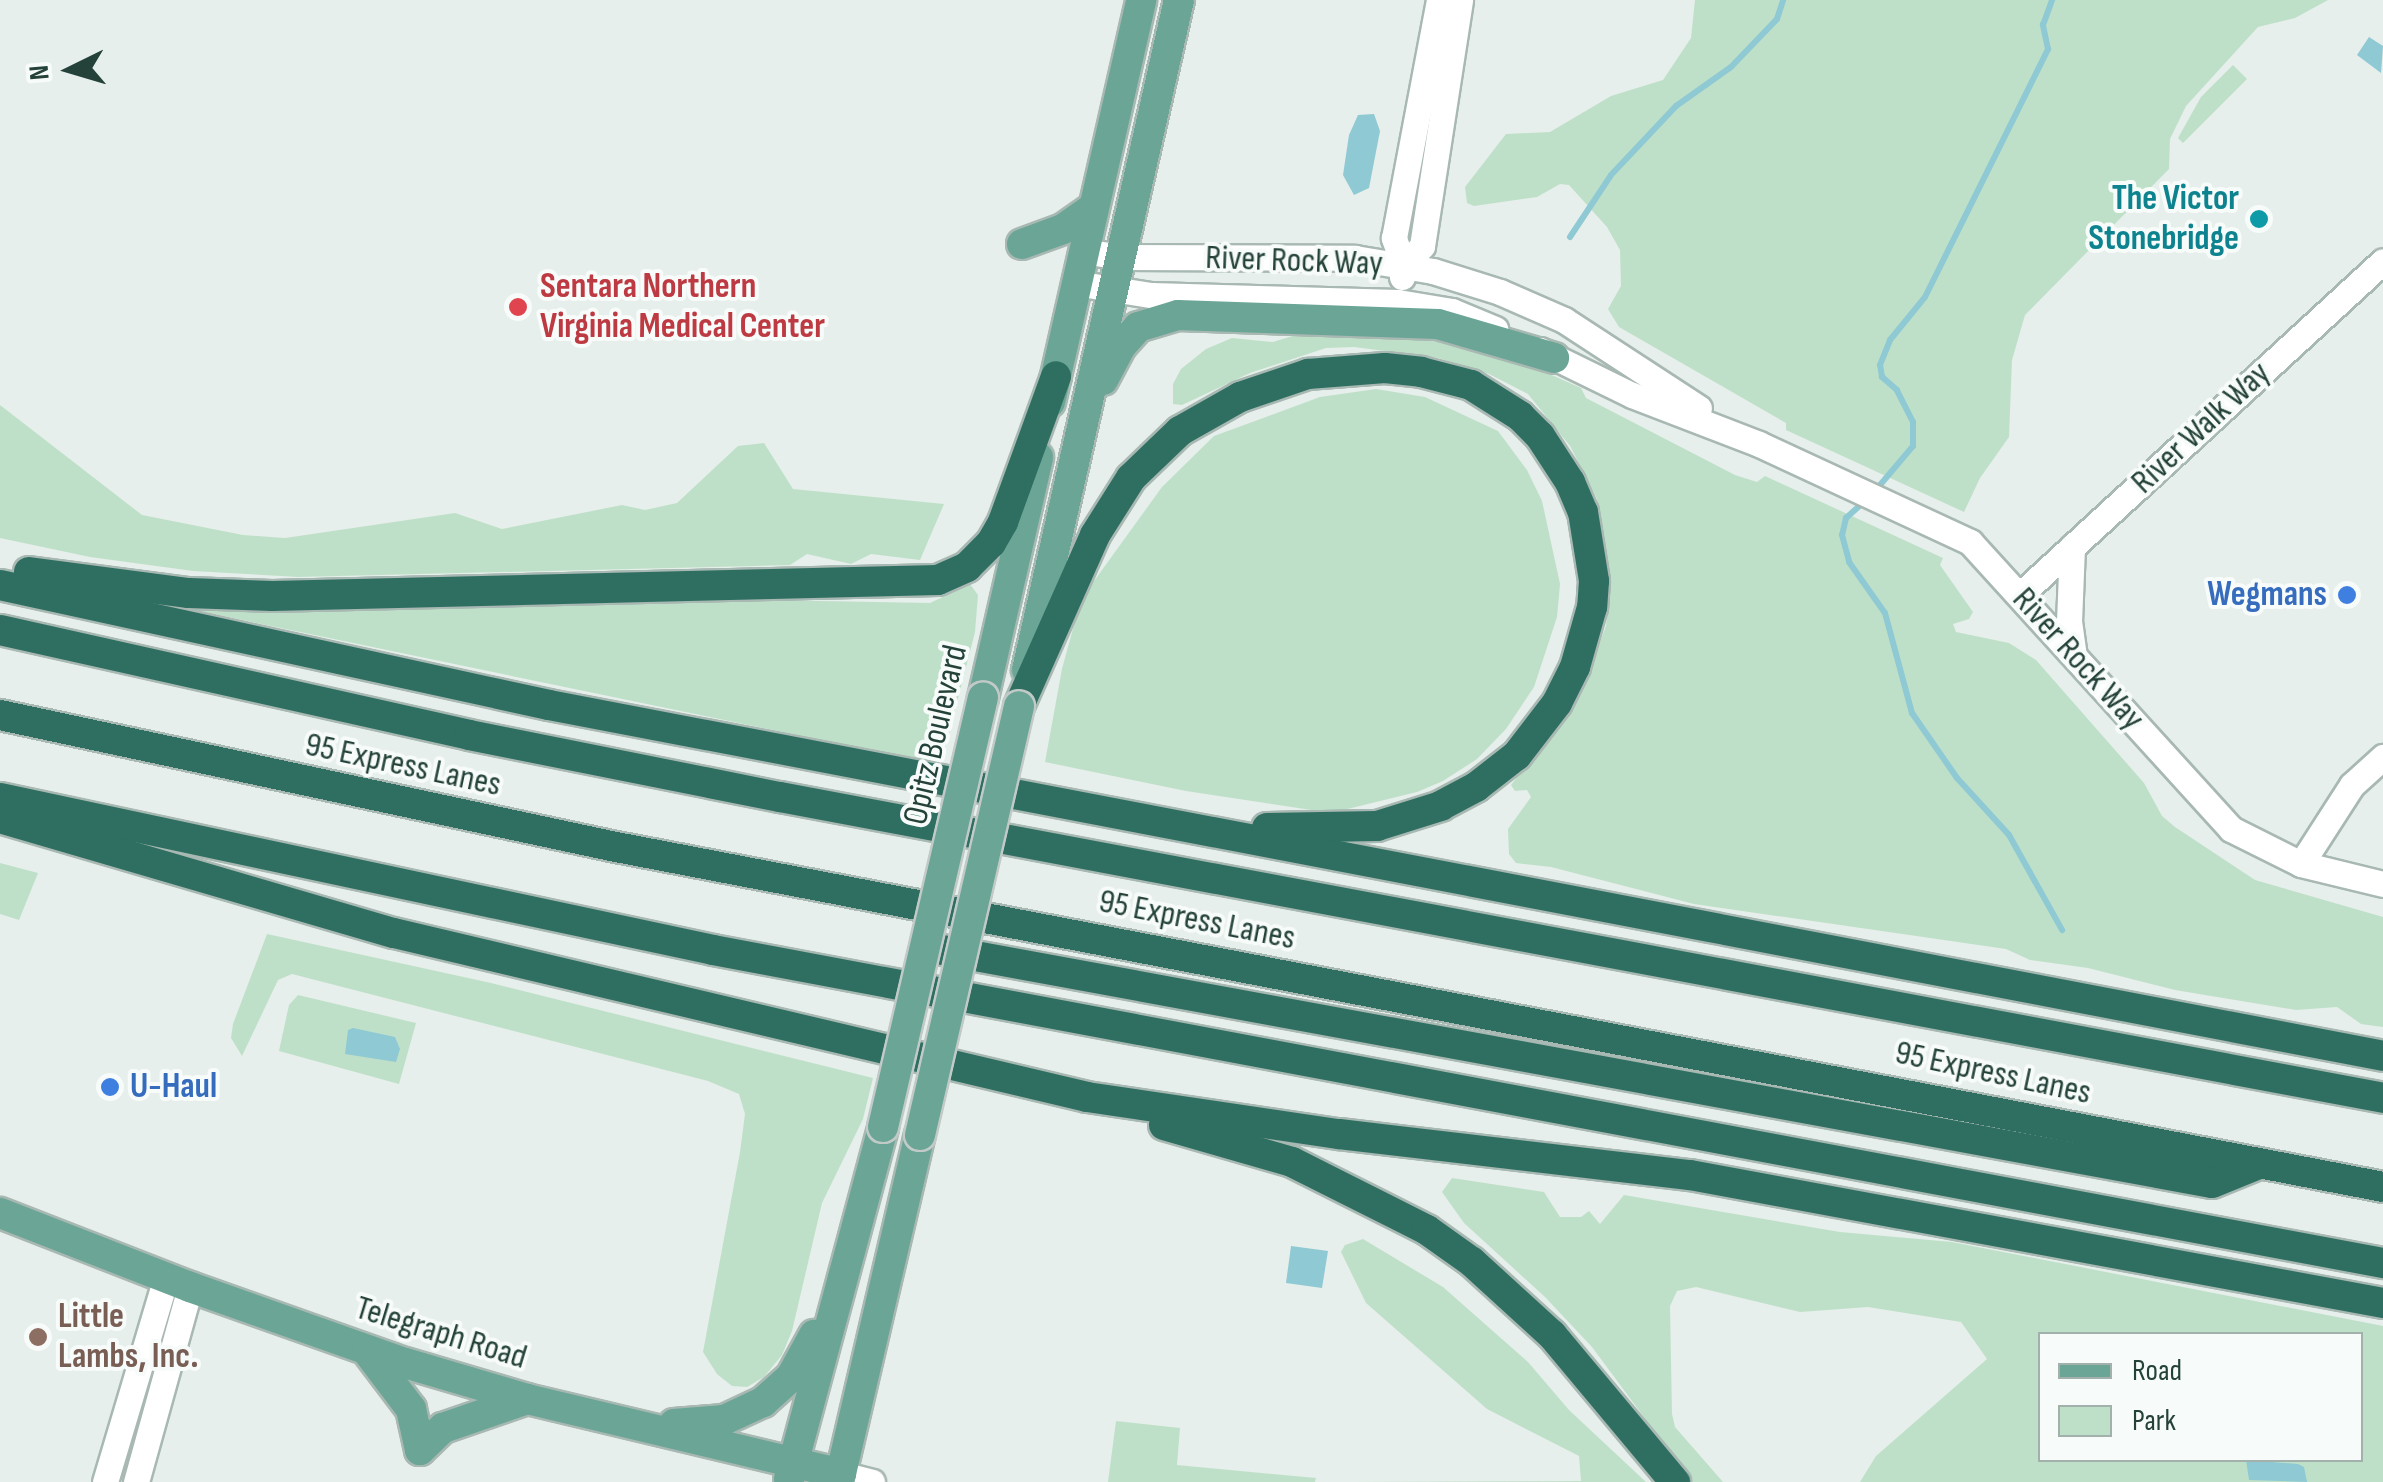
<!DOCTYPE html>
<html>
<head>
<meta charset="utf-8">
<style>
  body { margin:0 }
  #map { position:relative; width:2383px; height:1482px; overflow:hidden; background:#e6efeb; font-family:"Sofia Sans Condensed",sans-serif }
  div>[style] { position:absolute }
  [style*='--x'] { left:calc(var(--x)*1px); top:calc(var(--y)*1px); width:calc(var(--w)*1px); rotate:calc(var(--a)*1deg) }
  .green>* { inset:0; background:#bfe0c8 }
  .water>* { inset:0; background:#8ec9d4 }
  .stream>* { height:6px; margin:-3px; padding:0 3px; transform-origin:3px; border-radius:3px; background:#8ec9d4 }
  .roads { filter:drop-shadow(2px 0 #a8b8b2) drop-shadow(-2px 0 #a8b8b2) drop-shadow(0 2px #a8b8b2) drop-shadow(0 -2px #a8b8b2) }
  .minor>* { height:25px; margin:-12.5px; padding:0 12.5px; transform-origin:12.5px; border-radius:12.5px; background:#fff }
  .major>* { height:30px; margin:-15px; padding:0 15px; transform-origin:15px; border-radius:15px; background:#6aa596 }
  .highway>* { height:30px; margin:-15px; padding:0 15px; transform-origin:15px; border-radius:15px; background:#2f6f62 }
  .bridges { filter:drop-shadow(2px 0 #c2cac8) drop-shadow(-2px 0 #c2cac8) drop-shadow(0 2px #c2cac8) drop-shadow(0 -2px #c2cac8) }
  .major-bridge>* { height:30px; margin:-15px; padding:0 15px; transform-origin:15px; border-radius:15px; background:#6aa596 }
  .dots>* { width:28px; height:28px; translate:-50% -50%; box-sizing:border-box; border:5px solid #f7fbf9; border-radius:50% }
  span { translate:-50% -50%; white-space:nowrap; text-align:center; line-height:1.15; -webkit-text-stroke:8px #f7fbf9; paint-order:stroke }
  .culture-label { font-size:35px; color:#0d838f; font-weight:700 }
  .right { translate:-100% -50%; text-align:right }
  .street-label { font-size:35px; color:#24423a }
  .health-label { font-size:35px; color:#be3a42; font-weight:700 }
  .left { translate:0 -50%; text-align:left }
  .shop-label { font-size:35px; color:#366cbe; font-weight:700 }
  .education-label { font-size:35px; color:#785e54; font-weight:700 }
  .legend { position:absolute; left:2038px; top:1332px; width:325px; height:130px; box-sizing:border-box; background:#f7fbf9; border:2px solid #a3b1ad; margin:0; padding:12px 18px; list-style:none; font-size:30px; color:#24423a }
  .legend li { display:flex; align-items:center; gap:20px; height:50px }
  .legend b { width:50px; border:2px solid #a3b1ad }
  .north { position:absolute; left:20px; top:20px; width:100px; height:100px; -webkit-text-stroke:8px #f7fbf9; paint-order:stroke; rotate:265deg; font-size:28px; font-weight:700; line-height:40px; text-align:center; color:#24423a }
  .north::after { content:''; display:block; margin:auto; width:35px; height:45px; background:#24423a; clip-path:polygon(50% 0,100% 100%,50% 72%,0 100%) }
</style>
</head>
<body>
<div id="map">
  <div class="green">
    <i style="clip-path:polygon(1695px 0,2328px 0,2295px 18px,2258px 27px,2186px 106px,2170px 139px,2169px 169px,2025px 315px,2012px 360px,2009px 437px,1980px 478px,1964px 512px,1786px 430px,1786px 423px,1619px 327px,1608px 309px,1621px 286px,1620px 250px,1607px 227px,1569px 185px,1560px 184px,1537px 197px,1474px 206px,1467px 203px,1465px 187px,1506px 134px,1550px 132px,1611px 96px,1663px 80px,1691px 38px)"></i>
    <i style="clip-path:polygon(2233px 65px,2247px 79px,2183px 143px,2178px 138px,2201px 97px)"></i>
    <i style="clip-path:polygon(1302px 333px,1432px 333px,1484px 345px,1581px 388px,1586px 398px,1735px 475px,1757px 482px,1765px 476px,1943px 558px,1940px 565px,1973px 612px,1969px 619px,1953px 624px,1956px 632px,2009px 643px,2036px 660px,2144px 783px,2162px 816px,2175px 827px,2255px 880px,2383px 917px,2383px 1027px,2361px 1024px,2337px 1007px,2296px 1010px,2175px 990px,2088px 968px,2030px 960px,2006px 949px,1694px 904px,1551px 867px,1516px 863px,1509px 854px,1508px 829px,1531px 797px,1527px 790px,1515px 791px,1511px 785px,1579px 698px,1606px 626px,1609px 591px,1597px 499px,1570px 446px,1528px 394px,1489px 374px,1438px 358px,1354px 347px,1326px 348px,1250px 373px,1182px 405px,1173px 404px,1173px 384px,1181px 369px,1206px 349px,1232px 338px,1273px 342px)"></i>
    <i style="clip-path:polygon(1376px 389px,1425px 397px,1498px 431px,1527px 470px,1542px 501px,1560px 584px,1557px 617px,1534px 687px,1506px 729px,1477px 759px,1443px 781px,1417px 792px,1331px 813px,1186px 791px,1045px 762px,1062px 669px,1081px 599px,1162px 487px,1214px 436px,1320px 397px)"></i>
    <i style="clip-path:polygon(0 405px,142px 515px,243px 535px,285px 538px,455px 513px,502px 529px,622px 505px,645px 510px,677px 503px,738px 446px,764px 443px,793px 489px,944px 504px,920px 560px,871px 554px,851px 564px,807px 554px,790px 565px,298px 577px,193px 571px,90px 557px,0 538px)"></i>
    <i style="clip-path:polygon(970px 584px,978px 595px,975px 632px,941px 765px,170px 605px,552px 605px,768px 600px,930px 603px)"></i>
    <i style="clip-path:polygon(0 863px,38px 873px,19px 920px,0 914px)"></i>
    <i style="clip-path:polygon(267px 934px,491px 983px,873px 1078px,863px 1119px,822px 1203px,792px 1331px,782px 1355px,764px 1377px,747px 1387px,732px 1386px,717px 1374px,703px 1352px,740px 1152px,745px 1114px,739px 1094px,708px 1081px,292px 974px,278px 980px,242px 1056px,231px 1038px,233px 1024px)"></i>
    <i style="clip-path:polygon(298px 995px,416px 1023px,399px 1084px,279px 1051px,289px 1005px)"></i>
    <i style="clip-path:polygon(evenodd,1452px 1178px,1544px 1192px,1560px 1217px,1581px 1217px,1589px 1211px,1600px 1224px,1624px 1195px,1840px 1232px,1952px 1242px,2383px 1326px,2383px 1482px,1860px 1482px,1876px 1456px,1987px 1359px,1961px 1322px,1868px 1307px,1800px 1312px,1696px 1287px,1677px 1291px,1670px 1306px,1672px 1414px,1675px 1427px,1723px 1482px,1692px 1482px,1592px 1347px,1545px 1297px,1464px 1223px,1442px 1192px,1452px 1178px,2040px 1334px,2360px 1334px,2360px 1460px,2040px 1460px,2040px 1334px)"></i>
    <i style="clip-path:polygon(1363px 1239px,1443px 1287px,1528px 1362px,1569px 1410px,1646px 1482px,1353px 1482px,1581px 1481px,1579px 1456px,1487px 1409px,1366px 1303px,1341px 1252px,1345px 1245px)"></i>
    <i style="clip-path:polygon(1116px 1421px,1180px 1428px,1177px 1465px,1316px 1478px,1315px 1482px,1108px 1482px)"></i>
  </div>
  <div class="water">
    <i style="clip-path:polygon(2369px 37px,2383px 46px,2381px 73px,2357px 55px)"></i>
    <i style="clip-path:polygon(1374px 114px,1380px 131px,1369px 188px,1354px 195px,1343px 175px,1349px 135px,1358px 115px)"></i>
    <i style="clip-path:polygon(353px 1028px,395px 1037px,400px 1049px,396px 1062px,345px 1054px,348px 1030px)"></i>
    <i style="clip-path:polygon(1291px 1246px,1328px 1251px,1322px 1288px,1286px 1283px)"></i>
    <i style="clip-path:polygon(2246px 1460px,2298px 1464px,2304px 1467px,2307px 1482px,2249px 1480px)"></i>
  </div>
  <div class="stream">
    <i style="--x:1570;--y:237;--w:74;--a:-56.5"></i>
    <i style="--x:1611;--y:175;--w:95;--a:-46.7"></i>
    <i style="--x:1676;--y:106;--w:67;--a:-35.3"></i>
    <i style="--x:1731;--y:67;--w:66;--a:-46.2"></i>
    <i style="--x:1777;--y:19;--w:20;--a:-72"></i>
    <i style="--x:1875;--y:491;--w:59;--a:-49.8"></i>
    <i style="--x:1913;--y:446;--w:24;--a:-90"></i>
    <i style="--x:1913;--y:422;--w:36;--a:-117"></i>
    <i style="--x:1897;--y:390;--w:20;--a:-139"></i>
    <i style="--x:1882;--y:377;--w:12;--a:-99"></i>
    <i style="--x:1880;--y:365;--w:27;--a:-68"></i>
    <i style="--x:1890;--y:340;--w:55;--a:-50.9"></i>
    <i style="--x:1925;--y:297;--w:277;--a:-63.6"></i>
    <i style="--x:2048;--y:49;--w:25;--a:-102"></i>
    <i style="--x:2043;--y:25;--w:27;--a:-70"></i>
    <i style="--x:1866;--y:500;--w:27;--a:138"></i>
    <i style="--x:1846;--y:518;--w:17;--a:103"></i>
    <i style="--x:1842;--y:535;--w:28;--a:75"></i>
    <i style="--x:1849;--y:562;--w:62;--a:54.8"></i>
    <i style="--x:1885;--y:613;--w:104;--a:74.9"></i>
    <i style="--x:1912;--y:713;--w:79;--a:55.3"></i>
    <i style="--x:1957;--y:778;--w:77;--a:47.6"></i>
    <i style="--x:2009;--y:835;--w:109;--a:60.8"></i>
  </div>
  <div class="roads">
    <div class="minor">
      <i style="--x:1083;--y:251;--w:36;--a:9"></i>
      <i style="--x:1119;--y:257;--w:236;--a:0.2"></i>
      <i style="--x:1355;--y:258;--w:79;--a:9.5"></i>
      <i style="--x:1433;--y:271;--w:70;--a:17.4"></i>
      <i style="--x:1500;--y:292;--w:70;--a:23.6"></i>
      <i style="--x:1564;--y:320;--w:161;--a:33.1"></i>
      <i style="--x:1404;--y:266;--w:27;--a:-48"></i>
      <i style="--x:1422;--y:246;--w:249;--a:-81.2"></i>
      <i style="--x:1402;--y:277;--w:11;--a:-80"></i>
      <i style="--x:1404;--y:266;--w:30;--a:-110"></i>
      <i style="--x:1394;--y:238;--w:242;--a:-79.3"></i>
      <i style="--x:1075;--y:283;--w:77;--a:9"></i>
      <i style="--x:1151;--y:295;--w:247;--a:1.6"></i>
      <i style="--x:1398;--y:302;--w:55;--a:9.5"></i>
      <i style="--x:1452;--y:311;--w:47;--a:22.7"></i>
      <i style="--x:1540;--y:350;--w:102;--a:26.1"></i>
      <i style="--x:1632;--y:395;--w:136;--a:21.1"></i>
      <i style="--x:1759;--y:444;--w:233;--a:24.9"></i>
      <i style="--x:1970;--y:542;--w:388;--a:47.7"></i>
      <i style="--x:2231;--y:829;--w:78;--a:26.6"></i>
      <i style="--x:2301;--y:864;--w:84;--a:13.7"></i>
      <i style="--x:2072;--y:547;--w:74;--a:92.3"></i>
      <i style="--x:2069;--y:621;--w:34;--a:82"></i>
      <i style="--x:2020;--y:595;--w:493;--a:-42.6"></i>
      <i style="--x:2301;--y:864;--w:94;--a:-57.2"></i>
      <i style="--x:2352;--y:785;--w:42;--a:-42.1"></i>
      <i style="--x:841;--y:1474;--w:32;--a:14"></i>
      <i style="--x:105;--y:1482;--w:213;--a:-73.4"></i>
      <i style="--x:136;--y:1482;--w:202;--a:-74.5"></i>
    </div>
    <div class="major">
      <i style="--x:1022;--y:244;--w:44;--a:-20.1"></i>
      <i style="--x:1063;--y:229;--w:37;--a:-35"></i>
      <i style="--x:1103;--y:380;--w:40;--a:-62"></i>
      <i style="--x:1122;--y:345;--w:24;--a:-48"></i>
      <i style="--x:1138;--y:327;--w:42;--a:-16.7"></i>
      <i style="--x:1178;--y:315;--w:260;--a:2"></i>
      <i style="--x:1438;--y:324;--w:121;--a:16.3"></i>
      <i style="--x:1050;--y:402;--w:412;--a:-77.2"></i>
      <i style="--x:1027;--y:670;--w:687;--a:-77.22"></i>
      <i style="--x:983;--y:698;--w:247;--a:-77.1"></i>
      <i style="--x:0;--y:1213;--w:204;--a:21.3"></i>
      <i style="--x:190;--y:1287;--w:228;--a:19.5"></i>
      <i style="--x:405;--y:1363;--w:127;--a:16.4"></i>
      <i style="--x:527;--y:1399;--w:323;--a:13.4"></i>
      <i style="--x:367;--y:1351;--w:73;--a:52.8"></i>
      <i style="--x:411;--y:1409;--w:42;--a:77.6"></i>
      <i style="--x:674;--y:1424;--w:50;--a:-4.6"></i>
      <i style="--x:724;--y:1420;--w:43;--a:-24.8"></i>
      <i style="--x:763;--y:1402;--w:38;--a:-42"></i>
      <i style="--x:791;--y:1377;--w:48;--a:-61.3"></i>
      <i style="--x:420;--y:1450;--w:32;--a:-44"></i>
      <i style="--x:443;--y:1428;--w:89;--a:-19"></i>
      <i style="--x:789;--y:1479;--w:364;--a:-75"></i>
      <i style="--x:839;--y:1482;--w:356;--a:-76.9"></i>
    </div>
    <div class="highway">
      <i style="--x:29;--y:572;--w:161;--a:7.5"></i>
      <i style="--x:189;--y:593;--w:83;--a:2.1"></i>
      <i style="--x:272;--y:596;--w:666;--a:-1.38"></i>
      <i style="--x:938;--y:580;--w:32;--a:-24"></i>
      <i style="--x:967;--y:567;--w:34;--a:-45"></i>
      <i style="--x:991;--y:543;--w:24;--a:-60"></i>
      <i style="--x:1003;--y:522;--w:155;--a:-70"></i>
      <i style="--x:0;--y:585;--w:562;--a:12.33"></i>
      <i style="--x:549;--y:705;--w:1867;--a:10.83"></i>
      <i style="--x:0;--y:630;--w:481;--a:12.6"></i>
      <i style="--x:469;--y:735;--w:317;--a:11.3"></i>
      <i style="--x:780;--y:797;--w:1631;--a:10.63"></i>
      <i style="--x:1019;--y:706;--w:187;--a:-66"></i>
      <i style="--x:1095;--y:535;--w:67;--a:-57.7"></i>
      <i style="--x:1131;--y:478;--w:68;--a:-43.8"></i>
      <i style="--x:1180;--y:431;--w:69;--a:-29.5"></i>
      <i style="--x:1240;--y:397;--w:72;--a:-18.7"></i>
      <i style="--x:1308;--y:374;--w:77;--a:-4.5"></i>
      <i style="--x:1385;--y:368;--w:36;--a:6"></i>
      <i style="--x:1421;--y:372;--w:52;--a:14.6"></i>
      <i style="--x:1471;--y:385;--w:58;--a:32.3"></i>
      <i style="--x:1520;--y:416;--w:28;--a:45"></i>
      <i style="--x:1540;--y:436;--w:55;--a:56.9"></i>
      <i style="--x:1570;--y:482;--w:33;--a:67"></i>
      <i style="--x:1583;--y:512;--w:70;--a:80.9"></i>
      <i style="--x:1594;--y:581;--w:26;--a:94"></i>
      <i style="--x:1592;--y:607;--w:62;--a:105.8"></i>
      <i style="--x:1575;--y:667;--w:40;--a:116.6"></i>
      <i style="--x:1557;--y:703;--w:66;--a:127.6"></i>
      <i style="--x:1517;--y:755;--w:52;--a:142"></i>
      <i style="--x:1476;--y:787;--w:40;--a:152"></i>
      <i style="--x:1441;--y:806;--w:67;--a:162.6"></i>
      <i style="--x:1377;--y:826;--w:110;--a:179"></i>
      <i style="--x:0;--y:715;--w:625;--a:12.1"></i>
      <i style="--x:611;--y:846;--w:1805;--a:10.89"></i>
      <i style="--x:0;--y:798;--w:729;--a:12.03"></i>
      <i style="--x:713;--y:950;--w:1699;--a:10.62"></i>
      <i style="--x:0;--y:818;--w:410;--a:16.3"></i>
      <i style="--x:394;--y:933;--w:712;--a:13.31"></i>
      <i style="--x:1087;--y:1097;--w:255;--a:8.4"></i>
      <i style="--x:1339;--y:1134;--w:353;--a:6.7"></i>
      <i style="--x:1690;--y:1175;--w:705;--a:10.46"></i>
      <i style="--x:926;--y:947;--w:1307;--a:10.4"></i>
      <i style="--x:2212;--y:1183;--w:51;--a:-22"></i>
      <i style="--x:1164;--y:1125;--w:133;--a:16.1"></i>
      <i style="--x:1292;--y:1162;--w:151;--a:26.7"></i>
      <i style="--x:1427;--y:1230;--w:55;--a:35.4"></i>
      <i style="--x:1472;--y:1262;--w:108;--a:42.4"></i>
      <i style="--x:1552;--y:1335;--w:192;--a:50.1"></i>
    </div>
  </div>
  <div class="bridges">
    <div class="major-bridge">
      <i style="--x:883;--y:1127;--w:441;--a:-76.9"></i>
      <i style="--x:920;--y:1135;--w:440;--a:-77"></i>
    </div>
  </div>
  <div class="dots">
    <i style="left:2259px;top:219px;background:#0f9aa8"></i>
    <i style="left:518px;top:307px;background:#e0444e"></i>
    <i style="left:2347px;top:595px;background:#3f7fe0"></i>
    <i style="left:110px;top:1087px;background:#3f7fe0"></i>
    <i style="left:38px;top:1337px;background:#8d6e63"></i>
  </div>
  <div class="culture-label">
    <span class="right" style="left:2239px;top:219px">The Victor<br>Stonebridge</span>
  </div>
  <div class="street-label">
    <span style="left:1294px;top:261px;rotate:2deg">River Rock Way</span>
    <span style="left:2201px;top:428px;rotate:-43deg">River Walk Way</span>
    <span style="left:2078px;top:659px;rotate:48deg">River Rock Way</span>
    <span style="left:936px;top:735px;rotate:-77deg">Opitz Boulevard</span>
    <span style="left:403px;top:765px;rotate:12deg">95 Express Lanes</span>
    <span style="left:1197px;top:920px;rotate:11deg">95 Express Lanes</span>
    <span style="left:1993px;top:1073px;rotate:12deg">95 Express Lanes</span>
    <span style="left:441px;top:1333px;rotate:17deg">Telegraph Road</span>
  </div>
  <div class="health-label">
    <span class="left" style="left:540px;top:307px">Sentara Northern<br>Virginia Medical Center</span>
  </div>
  <div class="shop-label">
    <span class="right" style="left:2327px;top:595px">Wegmans</span>
    <span class="left" style="left:130px;top:1087px">U-Haul</span>
  </div>
  <div class="education-label">
    <span class="left" style="left:58px;top:1337px">Little<br>Lambs, Inc.</span>
  </div>
  <ul class="legend">
  <li><b style="height:12px;background:#6aa596"></b>Road</li>
  <li><b style="height:28px;background:#bfe0c8"></b>Park</li>
  </ul>
  <div class="north">N</div>
</div>
</body>
</html>
